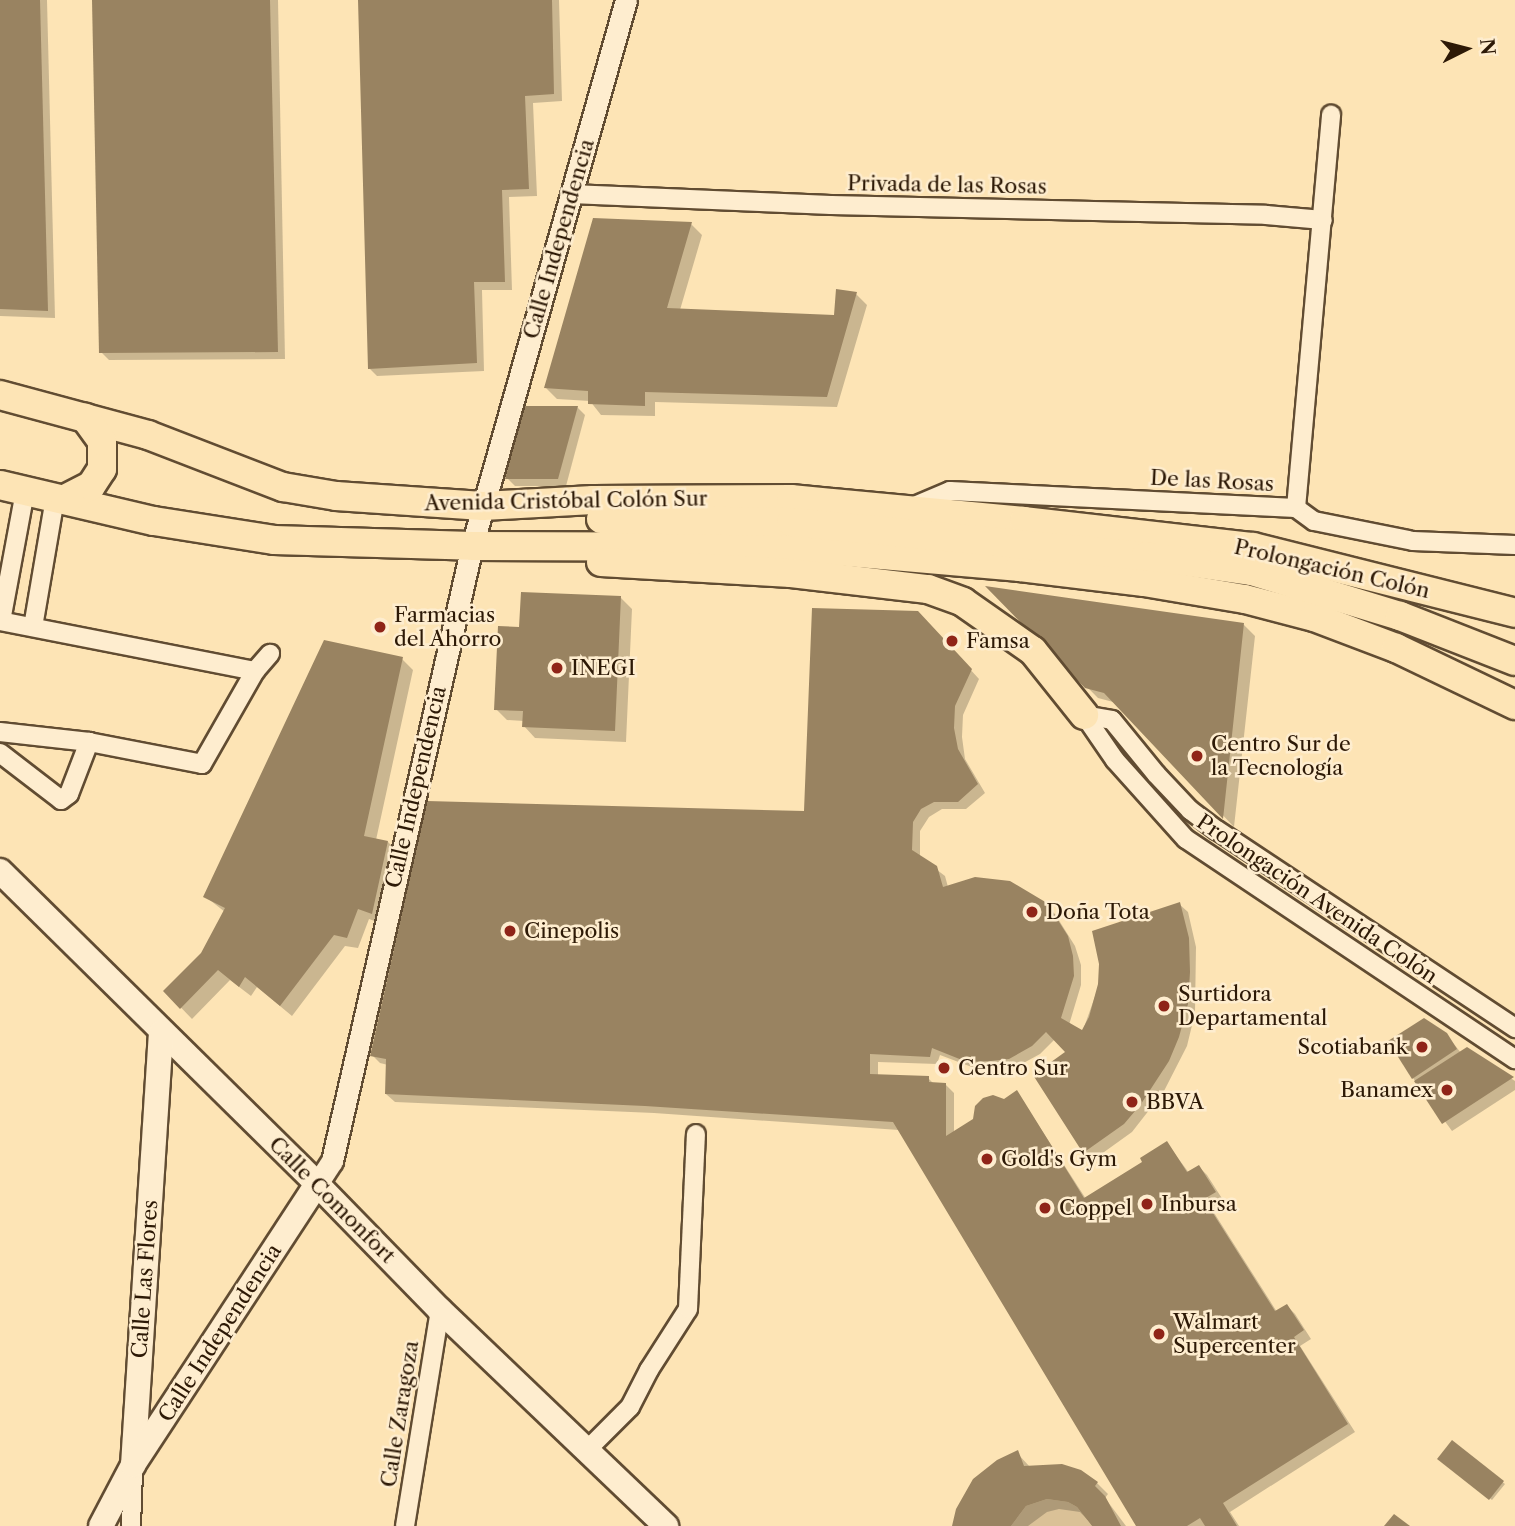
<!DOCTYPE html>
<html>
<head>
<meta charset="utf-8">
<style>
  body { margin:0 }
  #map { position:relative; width:1515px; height:1526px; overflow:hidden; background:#fde4b5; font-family:"Libre Caslon Text",serif }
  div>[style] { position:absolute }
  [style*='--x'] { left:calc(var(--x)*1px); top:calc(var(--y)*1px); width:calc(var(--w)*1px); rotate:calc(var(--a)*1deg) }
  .green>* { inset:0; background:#dac197 }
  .shadow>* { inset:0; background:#0003 }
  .building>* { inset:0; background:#998361 }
  .roads { filter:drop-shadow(2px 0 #614c32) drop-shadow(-2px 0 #614c32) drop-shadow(0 2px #614c32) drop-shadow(0 -2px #614c32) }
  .minor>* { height:18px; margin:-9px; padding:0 9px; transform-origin:9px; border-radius:9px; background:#feedcf }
  .tertiary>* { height:21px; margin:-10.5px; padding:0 10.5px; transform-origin:10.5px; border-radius:10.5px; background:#feedcf }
  .secondary>* { height:24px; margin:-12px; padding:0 12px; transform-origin:12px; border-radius:12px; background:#feedcf }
  .primary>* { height:28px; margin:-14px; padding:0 14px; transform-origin:14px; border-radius:14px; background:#fde4b5 }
  .dots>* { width:19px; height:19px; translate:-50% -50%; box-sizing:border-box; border:4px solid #feedcf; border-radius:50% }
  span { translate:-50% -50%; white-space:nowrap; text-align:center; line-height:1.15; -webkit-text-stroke:5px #feedcf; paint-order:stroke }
  .street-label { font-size:21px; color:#2d1906 }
  .poi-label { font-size:21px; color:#2d1906 }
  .left { translate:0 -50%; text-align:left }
  .right { translate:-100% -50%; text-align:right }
  .north { position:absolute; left:1431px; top:14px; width:70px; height:70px; -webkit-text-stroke:5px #feedcf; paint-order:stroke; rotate:84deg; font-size:19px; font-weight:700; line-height:28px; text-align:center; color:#2d1906 }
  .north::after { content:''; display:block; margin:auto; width:24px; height:32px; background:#2d1906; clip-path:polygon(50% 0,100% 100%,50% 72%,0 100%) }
</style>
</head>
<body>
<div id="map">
  <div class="green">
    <i style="clip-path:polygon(1047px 1499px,1068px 1502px,1077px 1507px,1092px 1526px,1011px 1526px,1026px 1506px)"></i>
  </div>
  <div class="shadow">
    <i style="clip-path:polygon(0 0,47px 0,55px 318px,0 316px)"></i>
    <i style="clip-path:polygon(93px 0,278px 0,285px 359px,109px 360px,101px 352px)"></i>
    <i style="clip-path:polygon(360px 0,559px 0,562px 101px,533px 103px,537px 196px,509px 197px,512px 290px,482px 290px,484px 371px,377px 376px,369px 368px)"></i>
    <i style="clip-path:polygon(691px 224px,702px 235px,680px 310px,836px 317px,856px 294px,867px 305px,837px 407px,655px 402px,655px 416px,601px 415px,590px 401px,557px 399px,546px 388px)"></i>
    <i style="clip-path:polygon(577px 407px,585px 415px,566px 486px,515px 486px,507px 478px)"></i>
    <i style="clip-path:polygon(990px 589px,1244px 625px,1255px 636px,1234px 827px,1117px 703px,1098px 698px)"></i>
    <i style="clip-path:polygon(621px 598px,632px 609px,626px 742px,535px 738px,524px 726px,524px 721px,507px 720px,496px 709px,521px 629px)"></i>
    <i style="clip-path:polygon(926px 621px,979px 679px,963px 715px,962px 737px,965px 759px,985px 793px,966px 809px,942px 809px,929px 817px,920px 831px,920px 857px,945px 876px,948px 887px,1046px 905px,1055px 914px,1075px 946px,1081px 965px,1081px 985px,1069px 1025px,1082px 1033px,1099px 985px,1179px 904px,1188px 912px,1196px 947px,1195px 1013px,1187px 1046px,1164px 1091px,1132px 1132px,1093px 1160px,1085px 1152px,1068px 1052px,1055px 1039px,1040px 1054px,1018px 1066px,977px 1069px,940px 1055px,937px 1064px,878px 1062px,878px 1076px,928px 1078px,934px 1084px,945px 1084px,954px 1093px,954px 1133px,1017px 1092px,1086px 1199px,1144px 1162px,1167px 1143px,1189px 1173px,1199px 1167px,1207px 1175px,1223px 1200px,1211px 1208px,1277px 1312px,1287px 1306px,1295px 1314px,1311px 1339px,1300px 1346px,1355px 1432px,1230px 1512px,1239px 1526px,1138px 1526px,899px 1130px,654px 1113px,395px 1102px,386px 1094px,388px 1065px,380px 1063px,372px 1055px,805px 813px)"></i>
    <i style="clip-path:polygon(402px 659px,413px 670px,376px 840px,388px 842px,399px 853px,383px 924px,369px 919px,358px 948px,345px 946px,292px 1016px,257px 987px,251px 996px,230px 980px,192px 1019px,165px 991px,202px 954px,225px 912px,206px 897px)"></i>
    <i style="clip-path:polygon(1446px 1034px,1461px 1053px,1467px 1049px,1515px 1081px,1515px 1090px,1452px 1131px,1413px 1078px)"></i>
    <i style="clip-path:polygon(1452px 1443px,1505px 1484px,1492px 1500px,1440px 1459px)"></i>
    <i style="clip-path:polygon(1017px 1453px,1030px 1467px,1097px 1483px,1108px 1494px,1105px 1498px,1126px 1526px,1094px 1526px,1080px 1512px,1059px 1509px,1047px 1512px,1028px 1526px,954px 1526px)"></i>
  </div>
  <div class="building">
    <i style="clip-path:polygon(0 0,40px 0,48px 311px,0 309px)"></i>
    <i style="clip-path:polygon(92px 0,270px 0,278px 352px,99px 353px)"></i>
    <i style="clip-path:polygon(358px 0,552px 0,554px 94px,525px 96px,529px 189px,502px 190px,505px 282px,474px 282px,477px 363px,368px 369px)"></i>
    <i style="clip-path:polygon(593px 218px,692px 222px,667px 308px,834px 315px,836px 289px,857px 292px,827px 397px,645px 392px,645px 406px,588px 404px,588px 391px,544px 388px)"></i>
    <i style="clip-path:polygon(524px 406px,578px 406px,558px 479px,505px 479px)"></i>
    <i style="clip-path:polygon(985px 586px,1244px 623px,1223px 819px,1104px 693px,1085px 688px)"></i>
    <i style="clip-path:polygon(521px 592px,621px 596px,615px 731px,522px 727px,523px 711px,494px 710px,498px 626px,519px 627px)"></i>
    <i style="clip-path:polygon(812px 608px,918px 611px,972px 669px,955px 706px,954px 728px,958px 749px,978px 784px,958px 802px,934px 802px,921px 809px,913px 822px,912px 850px,937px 866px,943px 887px,975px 877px,1010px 881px,1047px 903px,1068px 936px,1073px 956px,1074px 976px,1061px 1018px,1082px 1030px,1089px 1017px,1098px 984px,1099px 964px,1092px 931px,1180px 902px,1189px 938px,1190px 972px,1188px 1004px,1179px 1037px,1169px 1061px,1141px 1104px,1124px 1124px,1083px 1153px,1033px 1075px,1065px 1052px,1046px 1032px,1032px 1046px,1009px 1059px,991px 1061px,967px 1062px,932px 1048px,930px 1057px,870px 1054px,870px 1074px,929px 1076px,929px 1082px,946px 1083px,946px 1136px,973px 1119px,975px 1106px,983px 1098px,993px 1095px,1004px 1099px,1017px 1090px,1084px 1198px,1142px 1162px,1140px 1158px,1167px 1141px,1187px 1172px,1199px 1165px,1216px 1192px,1204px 1199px,1275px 1311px,1287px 1304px,1304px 1330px,1294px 1337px,1348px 1424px,1223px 1503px,1237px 1526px,1205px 1526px,1200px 1518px,1187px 1526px,1136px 1526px,893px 1122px,645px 1106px,385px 1094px,386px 1059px,370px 1056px,427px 801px,804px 811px)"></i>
    <i style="clip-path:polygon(324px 640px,403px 657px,364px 836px,388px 841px,372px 914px,358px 909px,347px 938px,334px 935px,280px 1006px,245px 977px,239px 987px,218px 970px,180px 1009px,163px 991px,201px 953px,225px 908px,203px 897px)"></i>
    <i style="clip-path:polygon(1424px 1018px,1447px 1033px,1457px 1049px,1412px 1079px,1388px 1041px)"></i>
    <i style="clip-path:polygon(1467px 1047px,1514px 1077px,1442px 1124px,1414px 1081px)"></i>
    <i style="clip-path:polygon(1452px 1440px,1504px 1481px,1489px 1500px,1437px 1459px)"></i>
    <i style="clip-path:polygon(1018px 1450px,1024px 1466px,1062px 1464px,1081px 1470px,1098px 1482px,1095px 1486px,1105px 1496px,1121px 1526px,1092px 1526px,1077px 1507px,1068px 1502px,1047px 1499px,1026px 1506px,1011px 1526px,952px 1526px,956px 1509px,973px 1479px,997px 1460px)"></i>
    <i style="clip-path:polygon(1394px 1514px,1410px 1526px,1384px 1526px)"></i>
  </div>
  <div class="roads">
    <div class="minor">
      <i style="--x:571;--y:194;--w:260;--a:2.4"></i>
      <i style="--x:831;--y:205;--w:435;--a:1.3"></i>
      <i style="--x:1266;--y:215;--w:57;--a:5"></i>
      <i style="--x:912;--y:507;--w:41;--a:-22.8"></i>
      <i style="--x:950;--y:491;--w:346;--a:2.8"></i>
      <i style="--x:1296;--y:508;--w:22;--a:36"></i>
      <i style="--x:1314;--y:521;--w:101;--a:11.4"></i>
      <i style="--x:1413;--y:541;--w:102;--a:2.2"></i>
      <i style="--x:1296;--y:508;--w:395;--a:-84.9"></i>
      <i style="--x:0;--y:621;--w:260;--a:11.1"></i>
      <i style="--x:1;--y:621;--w:132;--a:-79.5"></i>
      <i style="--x:33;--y:627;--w:131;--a:-80.3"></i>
      <i style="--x:1084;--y:715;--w:55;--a:55.4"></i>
      <i style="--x:1115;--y:760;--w:106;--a:48.1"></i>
      <i style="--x:1186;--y:839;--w:396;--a:33.8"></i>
      <i style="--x:1084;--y:715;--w:28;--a:10"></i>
      <i style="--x:1112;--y:720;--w:70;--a:50.8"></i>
      <i style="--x:1156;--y:774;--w:50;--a:46.6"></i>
      <i style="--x:1190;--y:810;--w:34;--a:37"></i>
      <i style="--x:1217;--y:830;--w:358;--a:33.6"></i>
      <i style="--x:0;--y:732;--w:90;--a:6.4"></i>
      <i style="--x:89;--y:742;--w:115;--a:11"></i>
      <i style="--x:202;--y:764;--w:107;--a:-60.3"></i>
      <i style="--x:255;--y:671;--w:23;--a:-49"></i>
      <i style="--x:0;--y:753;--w:77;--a:37.6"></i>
      <i style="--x:61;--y:800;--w:10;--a:-37"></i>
      <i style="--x:69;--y:794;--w:56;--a:-69"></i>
      <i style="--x:586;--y:1451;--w:62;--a:-45"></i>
      <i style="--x:630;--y:1407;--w:42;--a:-62.8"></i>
      <i style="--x:649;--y:1370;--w:72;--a:-57.4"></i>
      <i style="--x:688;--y:1309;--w:175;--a:-87.4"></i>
      <i style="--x:131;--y:1526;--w:54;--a:-87.9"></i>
      <i style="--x:405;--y:1526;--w:219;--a:-80.8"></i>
    </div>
    <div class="tertiary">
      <i style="--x:317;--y:1184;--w:27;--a:-57"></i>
      <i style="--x:332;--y:1161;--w:631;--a:-77.18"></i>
      <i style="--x:472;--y:546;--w:567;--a:-74.25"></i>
    </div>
    <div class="secondary">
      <i style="--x:0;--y:871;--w:445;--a:44.6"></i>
      <i style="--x:317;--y:1184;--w:176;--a:45.7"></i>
      <i style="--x:440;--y:1310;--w:313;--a:43.7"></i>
      <i style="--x:133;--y:1465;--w:433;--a:-86.3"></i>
      <i style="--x:101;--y:1526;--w:69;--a:-62.3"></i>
      <i style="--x:133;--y:1465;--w:336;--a:-56.8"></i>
    </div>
    <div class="primary">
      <i style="--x:0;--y:395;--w:153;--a:15.1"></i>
      <i style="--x:148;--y:435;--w:145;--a:21.1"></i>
      <i style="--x:283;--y:487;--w:54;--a:9.6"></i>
      <i style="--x:336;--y:496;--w:147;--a:3.9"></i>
      <i style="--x:483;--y:506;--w:110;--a:-3.1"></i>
      <i style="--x:593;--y:500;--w:198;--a:-0.3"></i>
      <i style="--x:791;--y:499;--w:234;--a:5.4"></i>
      <i style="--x:1024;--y:521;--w:230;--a:6.5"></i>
      <i style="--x:1253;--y:547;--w:270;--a:14.1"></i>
      <i style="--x:0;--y:485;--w:158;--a:13.2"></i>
      <i style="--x:154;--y:521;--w:121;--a:9"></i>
      <i style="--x:274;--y:540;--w:198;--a:1.7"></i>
      <i style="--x:472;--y:546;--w:318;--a:0.2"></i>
      <i style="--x:790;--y:547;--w:231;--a:5"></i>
      <i style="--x:1020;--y:567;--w:125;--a:6.9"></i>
      <i style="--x:1144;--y:582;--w:102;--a:9.6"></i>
      <i style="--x:1245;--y:599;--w:71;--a:14.6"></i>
      <i style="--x:1314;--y:617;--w:88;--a:20.7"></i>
      <i style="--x:1396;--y:648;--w:132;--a:25.6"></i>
      <i style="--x:65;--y:499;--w:29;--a:-27"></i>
      <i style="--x:91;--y:486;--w:20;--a:-57"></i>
      <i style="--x:102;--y:469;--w:28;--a:-90"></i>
      <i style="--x:102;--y:441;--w:29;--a:-126"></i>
      <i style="--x:601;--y:519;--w:190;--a:0.9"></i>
      <i style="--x:791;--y:522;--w:357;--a:5.5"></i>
      <i style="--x:1146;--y:556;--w:107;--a:8.1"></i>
      <i style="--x:1252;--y:571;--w:155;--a:16.9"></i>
      <i style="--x:1400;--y:616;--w:123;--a:21.4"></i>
      <i style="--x:601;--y:562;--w:190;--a:3.3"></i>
      <i style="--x:791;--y:573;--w:138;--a:6.7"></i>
      <i style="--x:928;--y:589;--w:37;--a:20"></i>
      <i style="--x:963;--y:602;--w:85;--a:35"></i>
      <i style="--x:1033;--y:651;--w:82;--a:51.4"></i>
    </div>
  </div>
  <div class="dots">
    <i style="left:380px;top:627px;background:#8f2418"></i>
    <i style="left:952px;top:641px;background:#8f2418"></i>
    <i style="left:557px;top:668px;background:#8f2418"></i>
    <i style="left:1197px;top:756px;background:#8f2418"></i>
    <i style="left:1032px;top:912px;background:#8f2418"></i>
    <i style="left:510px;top:931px;background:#8f2418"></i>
    <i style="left:1164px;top:1006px;background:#8f2418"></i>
    <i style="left:1422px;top:1047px;background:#8f2418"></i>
    <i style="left:944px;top:1068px;background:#8f2418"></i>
    <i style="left:1447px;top:1090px;background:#8f2418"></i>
    <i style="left:1132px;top:1102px;background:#8f2418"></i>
    <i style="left:987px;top:1159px;background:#8f2418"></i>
    <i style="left:1147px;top:1204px;background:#8f2418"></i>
    <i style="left:1045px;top:1208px;background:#8f2418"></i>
    <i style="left:1159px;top:1334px;background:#8f2418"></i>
  </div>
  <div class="street-label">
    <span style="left:947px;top:185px;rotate:1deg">Privada de las Rosas</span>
    <span style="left:559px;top:239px;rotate:-74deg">Calle Independencia</span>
    <span style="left:1212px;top:481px;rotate:3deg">De las Rosas</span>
    <span style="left:566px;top:501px;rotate:-1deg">Avenida Cristóbal Colón Sur</span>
    <span style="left:1332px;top:569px;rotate:13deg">Prolongación Colón</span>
    <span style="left:416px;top:787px;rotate:-77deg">Calle Independencia</span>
    <span style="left:1317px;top:899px;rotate:34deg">Prolongación Avenida Colón</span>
    <span style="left:332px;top:1200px;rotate:45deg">Calle Comonfort</span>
    <span style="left:145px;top:1279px;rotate:-86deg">Calle Las Flores</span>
    <span style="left:220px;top:1333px;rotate:-57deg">Calle Independencia</span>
    <span style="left:400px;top:1414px;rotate:-81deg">Calle Zaragoza</span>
  </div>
  <div class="poi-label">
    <span class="left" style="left:394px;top:627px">Farmacias<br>del Ahorro</span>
    <span class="left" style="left:966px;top:641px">Famsa</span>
    <span class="left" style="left:571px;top:668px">INEGI</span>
    <span class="left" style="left:1211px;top:756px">Centro Sur de<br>la Tecnología</span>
    <span class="left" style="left:1046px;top:912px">Doña Tota</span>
    <span class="left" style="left:524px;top:931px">Cinepolis</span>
    <span class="left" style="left:1178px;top:1006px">Surtidora<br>Departamental</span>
    <span class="right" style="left:1408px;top:1047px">Scotiabank</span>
    <span class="left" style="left:958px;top:1068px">Centro Sur</span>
    <span class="right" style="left:1433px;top:1090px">Banamex</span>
    <span class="left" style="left:1146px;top:1102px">BBVA</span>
    <span class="left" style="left:1001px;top:1159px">Gold's Gym</span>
    <span class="left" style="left:1161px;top:1204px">Inbursa</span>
    <span class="left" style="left:1059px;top:1208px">Coppel</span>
    <span class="left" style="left:1173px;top:1334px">Walmart<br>Supercenter</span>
  </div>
  <div class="north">N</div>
</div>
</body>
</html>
